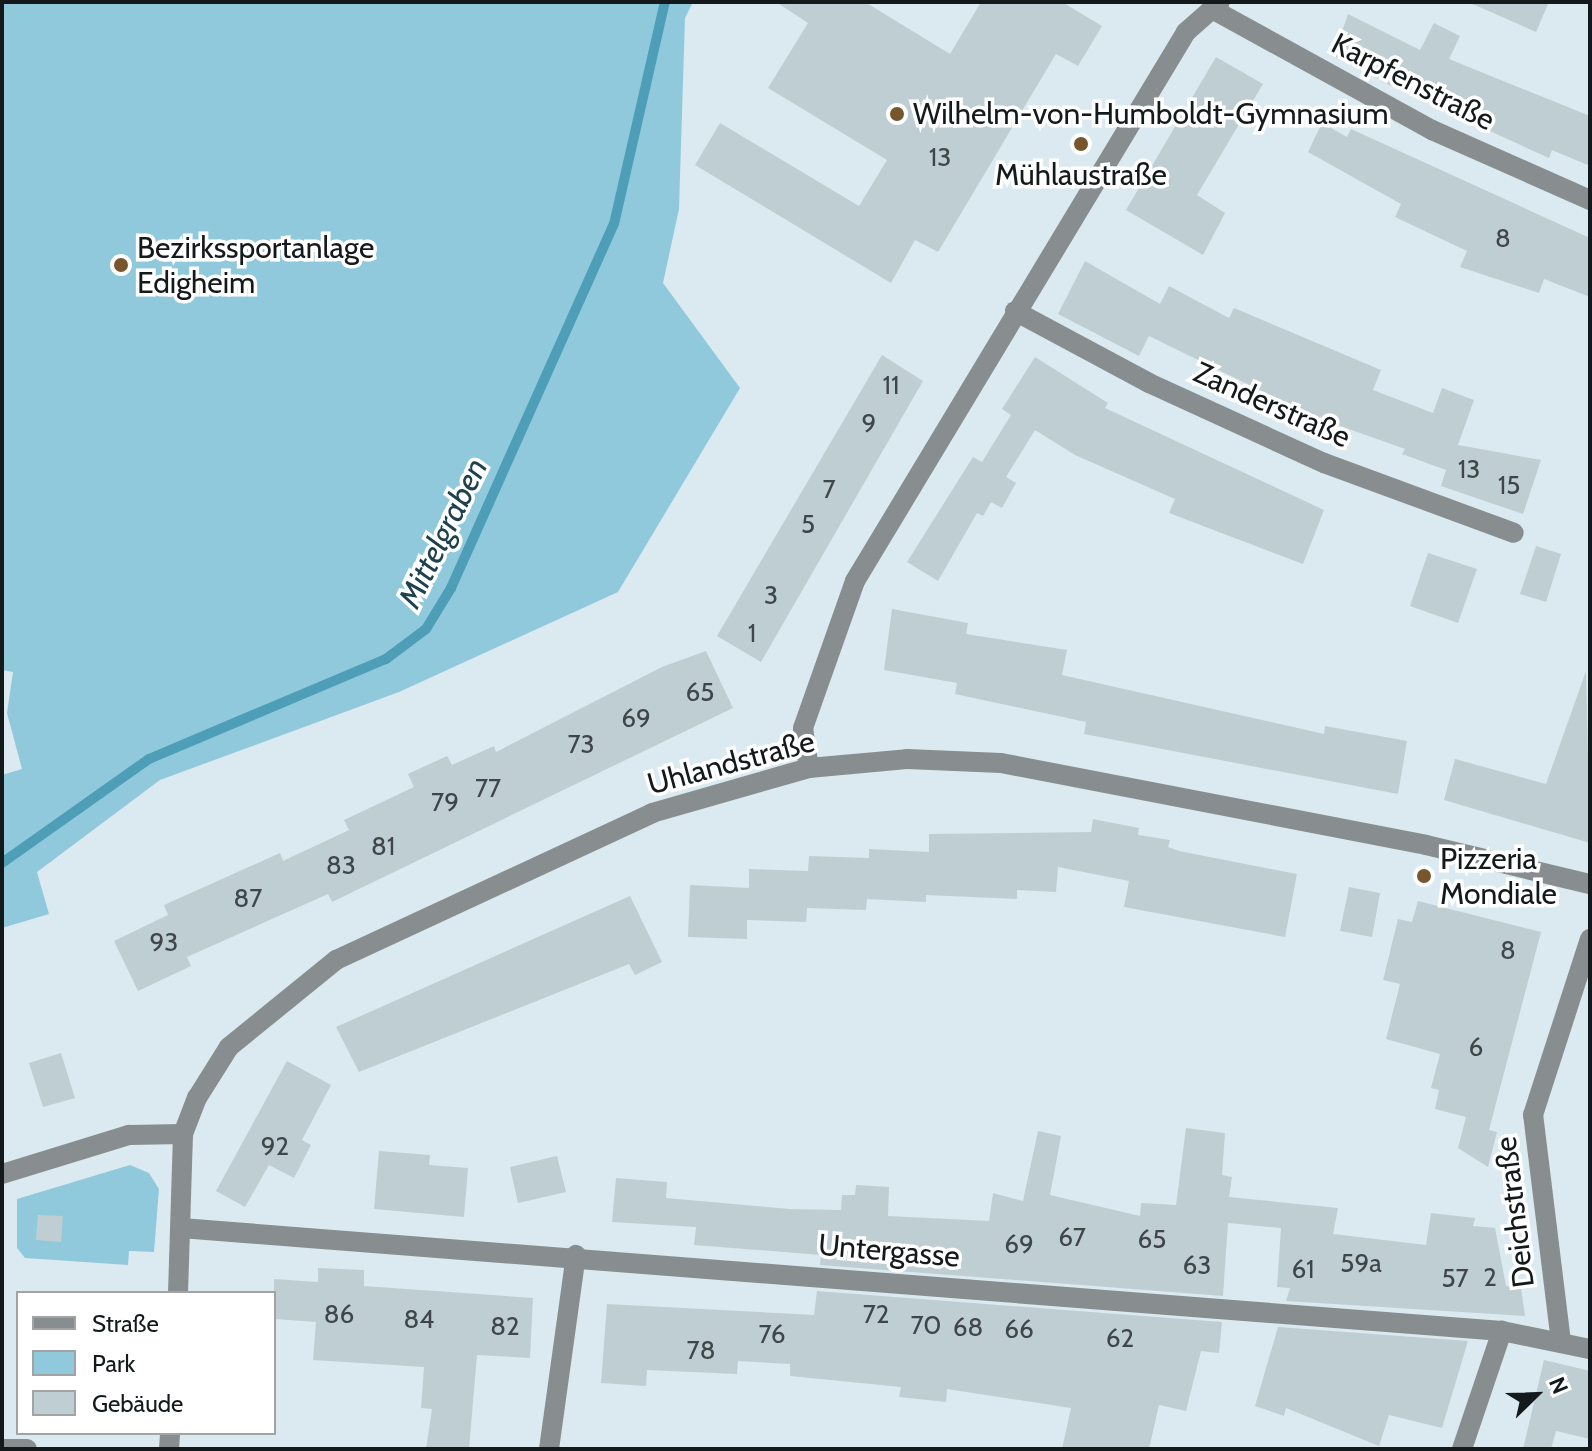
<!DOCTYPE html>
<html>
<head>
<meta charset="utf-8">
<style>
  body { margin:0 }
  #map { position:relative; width:1592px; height:1451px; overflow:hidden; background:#dbeaf0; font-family:Cabin,sans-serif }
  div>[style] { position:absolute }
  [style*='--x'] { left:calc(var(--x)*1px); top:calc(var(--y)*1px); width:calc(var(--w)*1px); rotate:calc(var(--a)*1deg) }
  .green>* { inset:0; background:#91c9dc }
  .stream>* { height:10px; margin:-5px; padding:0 5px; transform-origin:5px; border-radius:5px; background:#4e9eb7 }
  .building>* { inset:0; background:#bfced3 }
  .minor>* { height:20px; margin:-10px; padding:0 10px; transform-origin:10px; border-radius:10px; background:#888e90 }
  .dots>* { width:22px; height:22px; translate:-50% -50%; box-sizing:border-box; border:4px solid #fff; border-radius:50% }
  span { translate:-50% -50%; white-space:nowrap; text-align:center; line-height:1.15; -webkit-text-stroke:7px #fff; paint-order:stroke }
  .number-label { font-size:26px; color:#3f4649 }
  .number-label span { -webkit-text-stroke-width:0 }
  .street-label { font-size:30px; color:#14191b }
  .poi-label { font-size:30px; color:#14191b }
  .left { translate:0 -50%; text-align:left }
  .water-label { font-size:32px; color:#1d424e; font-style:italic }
  .frame { position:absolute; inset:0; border:4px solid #14191b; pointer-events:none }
  .legend { position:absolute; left:16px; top:1291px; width:260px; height:144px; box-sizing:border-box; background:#fff; border:2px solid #a1a3a4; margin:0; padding:10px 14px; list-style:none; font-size:24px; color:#14191b }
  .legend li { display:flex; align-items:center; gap:16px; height:40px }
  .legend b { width:40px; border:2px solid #a1a3a4 }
  .north { position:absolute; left:1496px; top:1355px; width:80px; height:80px; -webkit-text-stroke:6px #fff; paint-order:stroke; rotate:67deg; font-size:22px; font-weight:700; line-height:32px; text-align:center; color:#14191b }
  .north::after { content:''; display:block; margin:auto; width:28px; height:36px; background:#14191b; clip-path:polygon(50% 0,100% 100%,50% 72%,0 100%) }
</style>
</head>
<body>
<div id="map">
  <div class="green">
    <i style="clip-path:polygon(2px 2px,693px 2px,685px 18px,679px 209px,663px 283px,740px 388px,618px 592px,399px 692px,160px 780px,37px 872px,49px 914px,2px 928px,2px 775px,22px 769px,7px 713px,13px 672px,2px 670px)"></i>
    <i style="clip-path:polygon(130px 1165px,149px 1173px,159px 1189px,154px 1252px,129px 1251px,128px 1265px,25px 1258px,17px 1248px,17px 1199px)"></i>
  </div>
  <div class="stream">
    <i style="--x:2;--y:863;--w:180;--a:-35.3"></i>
    <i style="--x:149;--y:759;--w:257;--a:-22.9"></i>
    <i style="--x:386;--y:659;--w:50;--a:-36.9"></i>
    <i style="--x:426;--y:629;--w:48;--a:-58.6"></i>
    <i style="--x:451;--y:588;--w:399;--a:-65.9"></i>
    <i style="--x:614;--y:224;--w:228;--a:-77.1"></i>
  </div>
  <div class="building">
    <i style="clip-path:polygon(776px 2px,865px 2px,950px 54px,981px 2px,1062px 2px,1102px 26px,1078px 66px,1056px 54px,938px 252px,915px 240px,891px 283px,695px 165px,720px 123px,859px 206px,887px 160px,768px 88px,808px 23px)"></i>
    <i style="clip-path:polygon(1468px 2px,1549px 2px,1536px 32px)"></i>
    <i style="clip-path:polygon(1348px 14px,1420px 50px,1434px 23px,1460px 36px,1449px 59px,1590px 116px,1590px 166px,1552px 150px,1549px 158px,1439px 108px,1445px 94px,1400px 69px,1391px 86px,1334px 56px)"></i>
    <i style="clip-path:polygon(1216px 57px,1263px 84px,1197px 195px,1225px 213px,1203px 255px,1126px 210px)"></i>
    <i style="clip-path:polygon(1322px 123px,1347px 137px,1351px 129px,1590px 238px,1590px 297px,1544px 279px,1539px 293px,1460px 267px,1467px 251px,1395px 217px,1401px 204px,1308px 152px)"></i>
    <i style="clip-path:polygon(1085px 261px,1160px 304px,1169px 286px,1229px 318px,1234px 308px,1381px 370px,1373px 390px,1433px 413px,1442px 388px,1474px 400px,1458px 445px,1541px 460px,1523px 514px,1441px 486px,1446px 470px,1402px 454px,1405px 449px,1315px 417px,1149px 336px,1139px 356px,1058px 314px)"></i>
    <i style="clip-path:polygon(882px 355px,923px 381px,761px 662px,717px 636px)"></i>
    <i style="clip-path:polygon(1035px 357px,1108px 403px,1105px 408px,1324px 510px,1303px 564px,1169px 513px,1175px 499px,1075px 455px,1035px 430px,1006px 477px,1016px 483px,1002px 508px,991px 502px,983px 516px,977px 513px,938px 581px,907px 562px,973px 457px,982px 462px,1011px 415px,1002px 409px)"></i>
    <i style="clip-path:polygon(1536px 546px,1561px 554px,1546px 602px,1520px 594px)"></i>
    <i style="clip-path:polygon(1428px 553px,1477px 569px,1458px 623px,1410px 606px)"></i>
    <i style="clip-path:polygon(892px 609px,968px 623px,966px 634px,1067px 650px,1062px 675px,1324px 734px,1325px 726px,1407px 741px,1398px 794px,1084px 734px,1086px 722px,955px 694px,957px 683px,884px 670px)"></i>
    <i style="clip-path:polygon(706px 651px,733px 708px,332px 902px,328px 894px,187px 957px,191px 966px,138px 991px,114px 941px,168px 915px,164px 905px,280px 853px,283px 861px,349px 830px,344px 820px,414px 787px,408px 774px,447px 756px,452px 765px,494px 746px,496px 752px,662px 667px)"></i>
    <i style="clip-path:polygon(1586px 671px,1590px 843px,1444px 800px,1455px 759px,1546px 784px)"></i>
    <i style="clip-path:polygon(1093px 819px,1139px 828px,1138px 835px,1170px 840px,1168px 847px,1179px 851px,1297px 874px,1285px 937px,1124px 907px,1129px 881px,1058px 867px,1056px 892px,1017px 890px,1017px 899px,926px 895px,926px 902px,867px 899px,866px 910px,807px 908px,806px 922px,747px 920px,747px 939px,688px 937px,690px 885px,749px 888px,749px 869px,808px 871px,809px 856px,869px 858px,869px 849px,929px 852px,929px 834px,1091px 832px)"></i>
    <i style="clip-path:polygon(1349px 887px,1380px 893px,1372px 937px,1340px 931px)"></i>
    <i style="clip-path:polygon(630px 896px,662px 962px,635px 975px,629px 964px,359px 1072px,336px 1027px)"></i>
    <i style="clip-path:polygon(1418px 901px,1541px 932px,1489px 1130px,1497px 1132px,1488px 1167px,1458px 1148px,1466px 1117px,1435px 1109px,1439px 1090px,1431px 1088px,1440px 1054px,1386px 1039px,1400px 984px,1383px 980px,1398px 919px,1412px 922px)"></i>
    <i style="clip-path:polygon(61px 1053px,75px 1098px,43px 1107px,29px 1063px)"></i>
    <i style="clip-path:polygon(287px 1061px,331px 1085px,302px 1140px,311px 1145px,294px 1178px,269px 1165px,245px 1207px,216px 1191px)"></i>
    <i style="clip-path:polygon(1186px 1128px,1225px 1133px,1222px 1175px,1232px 1177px,1229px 1197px,1338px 1208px,1333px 1234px,1426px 1245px,1431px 1213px,1475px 1218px,1473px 1226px,1495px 1228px,1506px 1286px,1521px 1288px,1525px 1316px,1286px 1301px,1290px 1288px,1277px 1287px,1281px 1228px,1228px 1223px,1223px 1296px,820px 1265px,821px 1255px,694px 1245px,696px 1227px,612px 1222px,616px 1178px,667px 1182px,666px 1198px,790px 1209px,841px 1210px,842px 1195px,855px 1195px,856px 1185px,889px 1187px,888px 1216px,989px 1221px,993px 1193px,1023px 1201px,1038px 1131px,1061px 1136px,1050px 1195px,1140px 1216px,1141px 1203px,1176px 1205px)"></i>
    <i style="clip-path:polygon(379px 1151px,430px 1155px,429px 1165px,468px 1168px,464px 1217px,374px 1209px)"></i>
    <i style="clip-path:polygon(557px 1156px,566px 1192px,518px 1203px,510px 1167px)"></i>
    <i style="clip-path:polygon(38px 1215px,63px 1216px,61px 1242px,36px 1240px)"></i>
    <i style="clip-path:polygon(318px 1268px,364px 1270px,364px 1286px,533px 1298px,530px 1358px,477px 1355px,469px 1449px,426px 1449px,432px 1409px,421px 1408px,424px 1367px,313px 1360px,316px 1322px,274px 1319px,274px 1279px,318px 1282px)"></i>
    <i style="clip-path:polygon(817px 1291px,1222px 1322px,1219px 1353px,1201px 1351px,1186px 1411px,1159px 1405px,1149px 1449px,1062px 1449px,1071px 1408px,947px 1389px,946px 1402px,899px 1397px,901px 1387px,790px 1376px,790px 1364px,738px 1361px,737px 1374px,647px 1370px,646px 1386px,601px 1383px,607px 1304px,814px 1315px)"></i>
    <i style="clip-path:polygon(1278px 1327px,1468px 1341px,1442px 1428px,1389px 1415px,1379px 1446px,1286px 1408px,1284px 1416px,1255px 1406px)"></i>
    <i style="clip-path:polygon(1544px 1360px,1590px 1371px,1590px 1439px,1556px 1431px,1551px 1449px,1523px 1449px)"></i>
  </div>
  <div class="minor">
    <i style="--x:1212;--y:9;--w:251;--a:28.8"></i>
    <i style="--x:1432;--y:130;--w:173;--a:23.9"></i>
    <i style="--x:1015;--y:311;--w:152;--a:28.2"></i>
    <i style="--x:1149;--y:383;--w:192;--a:24.6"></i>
    <i style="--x:1324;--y:463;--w:202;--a:20.2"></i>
    <i style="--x:809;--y:768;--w:40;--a:-98.5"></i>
    <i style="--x:803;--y:728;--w:156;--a:-70.5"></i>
    <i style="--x:855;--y:581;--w:641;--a:-58.91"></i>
    <i style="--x:1186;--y:32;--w:45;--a:-41.4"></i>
    <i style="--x:2;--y:1174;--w:133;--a:-17.1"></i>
    <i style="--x:129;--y:1135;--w:54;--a:-1.1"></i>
    <i style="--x:181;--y:1228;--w:1325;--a:4.46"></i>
    <i style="--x:1502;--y:1331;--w:90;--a:11.6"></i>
    <i style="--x:178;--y:1293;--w:159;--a:-88.2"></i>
    <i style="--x:183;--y:1134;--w:39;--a:-69"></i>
    <i style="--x:197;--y:1098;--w:60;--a:-57.9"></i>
    <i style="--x:229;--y:1047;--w:138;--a:-39.1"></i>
    <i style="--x:336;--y:960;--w:349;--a:-24.9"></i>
    <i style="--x:652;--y:813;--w:163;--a:-16"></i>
    <i style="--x:809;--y:768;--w:98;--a:-5.2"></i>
    <i style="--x:907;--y:759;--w:94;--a:2.4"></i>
    <i style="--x:1001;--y:763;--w:433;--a:10.9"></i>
    <i style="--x:1426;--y:845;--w:169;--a:13.4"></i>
    <i style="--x:1561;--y:1342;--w:229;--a:-97"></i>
    <i style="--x:1533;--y:1115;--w:185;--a:-72.1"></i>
    <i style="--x:2;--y:1449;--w:25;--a:0"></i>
    <i style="--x:169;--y:1449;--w:16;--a:-86"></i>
    <i style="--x:549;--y:1449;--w:196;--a:-82.1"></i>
    <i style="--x:1462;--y:1449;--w:125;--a:-71.3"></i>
  </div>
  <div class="dots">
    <i style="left:897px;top:114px;background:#77562d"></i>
    <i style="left:1081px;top:144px;background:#77562d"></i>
    <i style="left:121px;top:265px;background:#77562d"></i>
    <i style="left:1424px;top:876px;background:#77562d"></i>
  </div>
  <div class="number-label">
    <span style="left:940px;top:158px">13</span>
    <span style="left:1503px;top:239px">8</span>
    <span style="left:891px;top:386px">11</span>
    <span style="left:869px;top:424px">9</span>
    <span style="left:1469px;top:470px">13</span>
    <span style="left:1509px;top:486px">15</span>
    <span style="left:829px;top:490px">7</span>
    <span style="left:808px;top:525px">5</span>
    <span style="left:771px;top:596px">3</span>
    <span style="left:752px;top:634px">1</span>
    <span style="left:700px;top:693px">65</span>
    <span style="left:636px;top:719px">69</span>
    <span style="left:581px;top:745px">73</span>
    <span style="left:488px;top:789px">77</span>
    <span style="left:445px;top:803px">79</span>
    <span style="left:383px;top:847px">81</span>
    <span style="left:341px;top:866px">83</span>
    <span style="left:248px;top:899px">87</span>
    <span style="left:164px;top:943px">93</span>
    <span style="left:1508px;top:951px">8</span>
    <span style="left:1476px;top:1048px">6</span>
    <span style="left:275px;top:1147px">92</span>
    <span style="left:1072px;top:1238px">67</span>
    <span style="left:1152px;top:1240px">65</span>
    <span style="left:1019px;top:1245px">69</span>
    <span style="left:1361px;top:1264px">59a</span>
    <span style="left:1197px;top:1266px">63</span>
    <span style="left:1303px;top:1270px">61</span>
    <span style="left:1490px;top:1278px">2</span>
    <span style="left:1455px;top:1279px">57</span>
    <span style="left:339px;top:1315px">86</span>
    <span style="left:876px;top:1315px">72</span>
    <span style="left:419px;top:1320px">84</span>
    <span style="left:926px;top:1326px">70</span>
    <span style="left:505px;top:1327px">82</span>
    <span style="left:968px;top:1328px">68</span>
    <span style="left:1019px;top:1330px">66</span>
    <span style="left:772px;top:1335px">76</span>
    <span style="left:1120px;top:1339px">62</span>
    <span style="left:701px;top:1351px">78</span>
  </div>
  <div class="street-label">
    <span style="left:1413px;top:82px;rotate:27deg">Karpfenstraße</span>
    <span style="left:1272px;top:405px;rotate:24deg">Zanderstraße</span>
    <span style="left:731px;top:763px;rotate:-15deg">Uhlandstraße</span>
    <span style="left:1515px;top:1212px;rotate:-97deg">Deichstraße</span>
    <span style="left:889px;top:1251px;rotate:5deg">Untergasse</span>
  </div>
  <div class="poi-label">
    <span class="left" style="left:913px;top:114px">Wilhelm-von-Humboldt-Gymnasium</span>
    <span style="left:1081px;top:175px">Mühlaustraße</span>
    <span class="left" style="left:137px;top:265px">Bezirkssportanlage<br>Edigheim</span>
    <span class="left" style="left:1440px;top:876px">Pizzeria<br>Mondiale</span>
  </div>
  <div class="water-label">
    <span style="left:443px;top:533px;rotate:-64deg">Mittelgraben</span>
  </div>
  <div class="frame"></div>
  <ul class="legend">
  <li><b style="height:10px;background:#888e90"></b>Straße</li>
  <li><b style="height:22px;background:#91c9dc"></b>Park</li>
  <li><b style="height:22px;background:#bfced3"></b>Gebäude</li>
  </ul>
  <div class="north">N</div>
</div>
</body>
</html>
